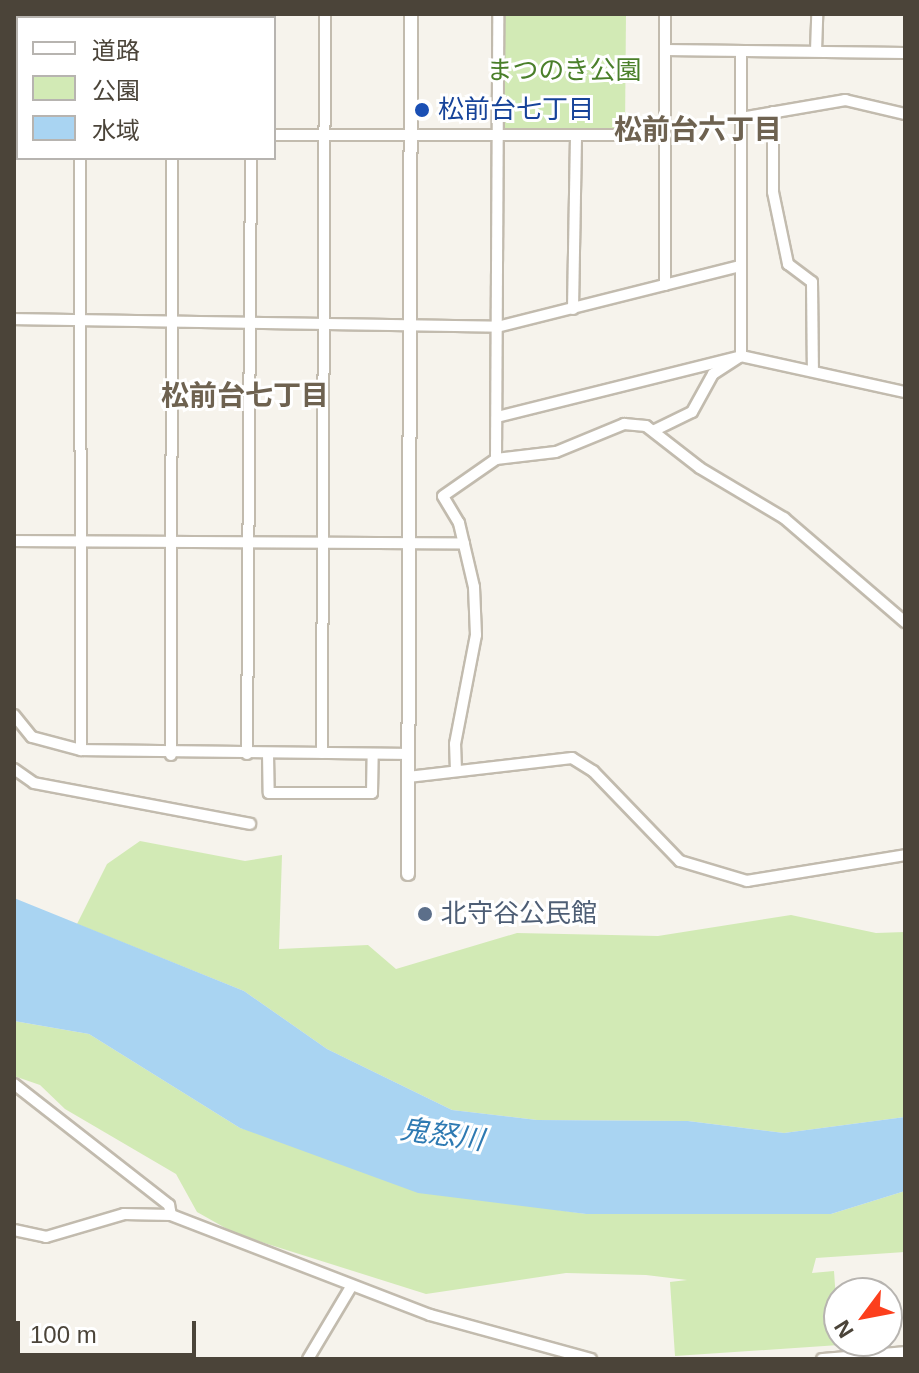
<!DOCTYPE html>
<html>
<head>
<meta charset="utf-8">
<style>
  body { margin:0 }
  #map { position:relative; width:919px; height:1373px; overflow:hidden; background:#f6f3ec; font-family:Arial,"Noto Sans JP",sans-serif }
  div>[style] { position:absolute }
  [style*='--x'] { left:calc(var(--x)*1px); top:calc(var(--y)*1px); width:calc(var(--w)*1px); rotate:calc(var(--a)*1deg) }
  .green>* { inset:0; background:#d2eab5 }
  .water>* { inset:0; background:#a9d4f2 }
  .roads { filter:drop-shadow(2px 0 #c2bbae) drop-shadow(-2px 0 #c2bbae) drop-shadow(0 2px #c2bbae) drop-shadow(0 -2px #c2bbae) }
  .minor>* { height:10px; margin:-5px; padding:0 5px; transform-origin:5px; border-radius:5px; background:#fff }
  .tertiary>* { height:12px; margin:-6px; padding:0 6px; transform-origin:6px; border-radius:6px; background:#fff }
  .dots>* { width:22px; height:22px; translate:-50% -50%; box-sizing:border-box; border:4px solid #fff; border-radius:50% }
  span { translate:-50% -50%; white-space:nowrap; text-align:center; line-height:1.15; -webkit-text-stroke:6px #fff; paint-order:stroke }
  .park-label { font-size:26px; color:#4a7f2a }
  .transit-label { font-size:26px; color:#164399 }
  .left { translate:0 -50%; text-align:left }
  .service-label { font-size:26px; color:#4e5e75 }
  .neighbourhood-label { font-size:28px; color:#6e6250; font-weight:700 }
  .water-label { font-size:28px; color:#2e7ab2; font-style:italic }
  .frame { position:absolute; inset:0; border:16px solid #4b4439; pointer-events:none }
  .legend { position:absolute; left:16px; top:16px; width:260px; height:144px; box-sizing:border-box; background:#fff; border:2px solid #b7b4b0; margin:0; padding:10px 14px; list-style:none; font-size:24px; color:#4b4439 }
  .legend li { display:flex; align-items:center; gap:16px; height:40px }
  .legend b { width:40px; border:2px solid #b7b4b0 }
  .north { position:absolute; left:823px; top:1277px; width:80px; height:80px; box-sizing:border-box; background:#fff; border:2px solid #b7b4b0; border-radius:50%; rotate:238deg; font-size:22px; font-weight:700; line-height:32px; text-align:center; color:#4b4439 }
  .north::after { content:''; display:block; margin:auto; width:28px; height:36px; background:#fc3f1d; clip-path:polygon(50% 0,100% 100%,50% 72%,0 100%) }
  .scale { position:absolute; left:16px; top:1321px; width:180px; height:36px; box-sizing:border-box; border:4px solid #4b4439; border-top:0; padding-left:10px; font-size:24px; line-height:28px; white-space:nowrap; color:#4b4439; -webkit-text-stroke:6px #fff; paint-order:stroke }
</style>
</head>
<body>
<div id="map">
  <div class="green">
    <i style="clip-path:polygon(502px 14px,626px 14px,625px 128px,503px 128px)"></i>
    <i style="clip-path:polygon(140px 841px,245px 861px,282px 855px,279px 949px,368px 945px,396px 969px,517px 933px,658px 936px,791px 915px,876px 933px,905px 932px,905px 1117px,784px 1133px,688px 1121px,537px 1120px,452px 1110px,327px 1049px,244px 991px,77px 924px,107px 864px)"></i>
    <i style="clip-path:polygon(14px 1021px,89px 1034px,240px 1128px,531px 1206px,586px 1214px,831px 1214px,905px 1191px,905px 1252px,816px 1258px,812px 1273px,834px 1271px,839px 1345px,675px 1356px,670px 1282px,687px 1280px,646px 1275px,566px 1273px,426px 1294px,236px 1234px,197px 1212px,176px 1174px,65px 1109px,40px 1085px,14px 1076px)"></i>
  </div>
  <div class="water">
    <i style="clip-path:polygon(14px 898px,244px 991px,327px 1049px,452px 1110px,537px 1120px,688px 1121px,784px 1133px,905px 1117px,905px 1191px,831px 1214px,586px 1214px,418px 1193px,240px 1128px,89px 1034px,14px 1021px)"></i>
  </div>
  <div class="roads">
    <div class="minor">
      <i style="--x:128;--y:14;--w:4;--a:76"></i>
      <i style="--x:172;--y:18;--w:4;--a:-90"></i>
      <i style="--x:252;--y:18;--w:4;--a:-90"></i>
      <i style="--x:665;--y:50;--w:240;--a:0.7"></i>
      <i style="--x:816;--y:51;--w:37;--a:-88"></i>
      <i style="--x:14;--y:101;--w:4;--a:0"></i>
      <i style="--x:773;--y:112;--w:80;--a:90"></i>
      <i style="--x:773;--y:192;--w:74;--a:78.2"></i>
      <i style="--x:788;--y:264;--w:30;--a:37"></i>
      <i style="--x:812;--y:282;--w:89;--a:89.4"></i>
      <i style="--x:741;--y:118;--w:106;--a:-9.8"></i>
      <i style="--x:845;--y:100;--w:62;--a:13.1"></i>
      <i style="--x:274;--y:135;--w:392;--a:0"></i>
      <i style="--x:80;--y:158;--w:592;--a:89.9"></i>
      <i style="--x:665;--y:285;--w:271;--a:-90"></i>
      <i style="--x:573;--y:309;--w:174;--a:-89"></i>
      <i style="--x:14;--y:319;--w:483;--a:0.9"></i>
      <i style="--x:497;--y:327;--w:251;--a:-14.1"></i>
      <i style="--x:497;--y:417;--w:252;--a:-14"></i>
      <i style="--x:741;--y:356;--w:168;--a:12.4"></i>
      <i style="--x:655;--y:430;--w:41;--a:-25.9"></i>
      <i style="--x:692;--y:412;--w:43;--a:-61.1"></i>
      <i style="--x:713;--y:374;--w:33;--a:-33"></i>
      <i style="--x:741;--y:356;--w:305;--a:-90"></i>
      <i style="--x:496;--y:459;--w:445;--a:-89.7"></i>
      <i style="--x:14;--y:541;--w:450;--a:0.3"></i>
      <i style="--x:14;--y:715;--w:28;--a:51"></i>
      <i style="--x:32;--y:737;--w:51;--a:14.9"></i>
      <i style="--x:81;--y:750;--w:327;--a:0.7"></i>
      <i style="--x:322;--y:753;--w:739;--a:-89.77"></i>
      <i style="--x:247;--y:754;--w:596;--a:-89.62"></i>
      <i style="--x:268;--y:754;--w:39;--a:89"></i>
      <i style="--x:269;--y:793;--w:103;--a:0"></i>
      <i style="--x:372;--y:793;--w:39;--a:-89"></i>
      <i style="--x:171;--y:755;--w:597;--a:-89.9"></i>
      <i style="--x:14;--y:769;--w:24;--a:35"></i>
      <i style="--x:34;--y:783;--w:220;--a:10.7"></i>
      <i style="--x:456;--y:771;--w:27;--a:-92"></i>
      <i style="--x:455;--y:744;--w:111;--a:-79.1"></i>
      <i style="--x:476;--y:635;--w:48;--a:-92.4"></i>
      <i style="--x:474;--y:587;--w:66;--a:-103.2"></i>
      <i style="--x:459;--y:523;--w:31;--a:-121"></i>
      <i style="--x:443;--y:496;--w:65;--a:-34.9"></i>
      <i style="--x:496;--y:459;--w:60;--a:-6.7"></i>
      <i style="--x:556;--y:452;--w:74;--a:-22.4"></i>
      <i style="--x:624;--y:424;--w:22;--a:5"></i>
      <i style="--x:646;--y:426;--w:68;--a:37.9"></i>
      <i style="--x:700;--y:468;--w:98;--a:30.8"></i>
      <i style="--x:784;--y:518;--w:160;--a:40.7"></i>
      <i style="--x:408;--y:777;--w:165;--a:-6.6"></i>
      <i style="--x:572;--y:758;--w:25;--a:32"></i>
      <i style="--x:593;--y:771;--w:125;--a:46"></i>
      <i style="--x:680;--y:861;--w:70;--a:16.6"></i>
      <i style="--x:747;--y:881;--w:160;--a:-9.3"></i>
      <i style="--x:14;--y:1084;--w:197;--a:38"></i>
      <i style="--x:169;--y:1205;--w:10;--a:79"></i>
      <i style="--x:14;--y:1230;--w:33;--a:12"></i>
      <i style="--x:46;--y:1237;--w:81;--a:-16.4"></i>
      <i style="--x:124;--y:1214;--w:47;--a:1.2"></i>
      <i style="--x:171;--y:1215;--w:278;--a:21.1"></i>
      <i style="--x:430;--y:1315;--w:167;--a:15.3"></i>
      <i style="--x:308;--y:1359;--w:84;--a:-59.2"></i>
      <i style="--x:822;--y:1359;--w:83;--a:-4.8"></i>
    </div>
    <div class="tertiary">
      <i style="--x:408;--y:874;--w:860;--a:-89.8"></i>
    </div>
  </div>
  <div class="dots">
    <i style="left:422px;top:110px;background:#1a4fb4"></i>
    <i style="left:425px;top:914px;background:#5c6f8a"></i>
  </div>
  <div class="park-label">
    <span style="left:564px;top:71px">まつのき公園</span>
  </div>
  <div class="transit-label">
    <span class="left" style="left:438px;top:110px">松前台七丁目</span>
  </div>
  <div class="service-label">
    <span class="left" style="left:441px;top:914px">北守谷公民館</span>
  </div>
  <div class="neighbourhood-label">
    <span style="left:698px;top:130px">松前台六丁目</span>
    <span style="left:245px;top:396px">松前台七丁目</span>
  </div>
  <div class="water-label">
    <span style="left:442px;top:1135px;rotate:8deg">鬼怒川</span>
  </div>
  <div class="frame"></div>
  <ul class="legend">
  <li><b style="height:10px;background:#fff"></b>道路</li>
  <li><b style="height:22px;background:#d2eab5"></b>公園</li>
  <li><b style="height:22px;background:#a9d4f2"></b>水域</li>
  </ul>
  <div class="north">N</div>
  <div class="scale">100 m</div>
</div>
</body>
</html>
